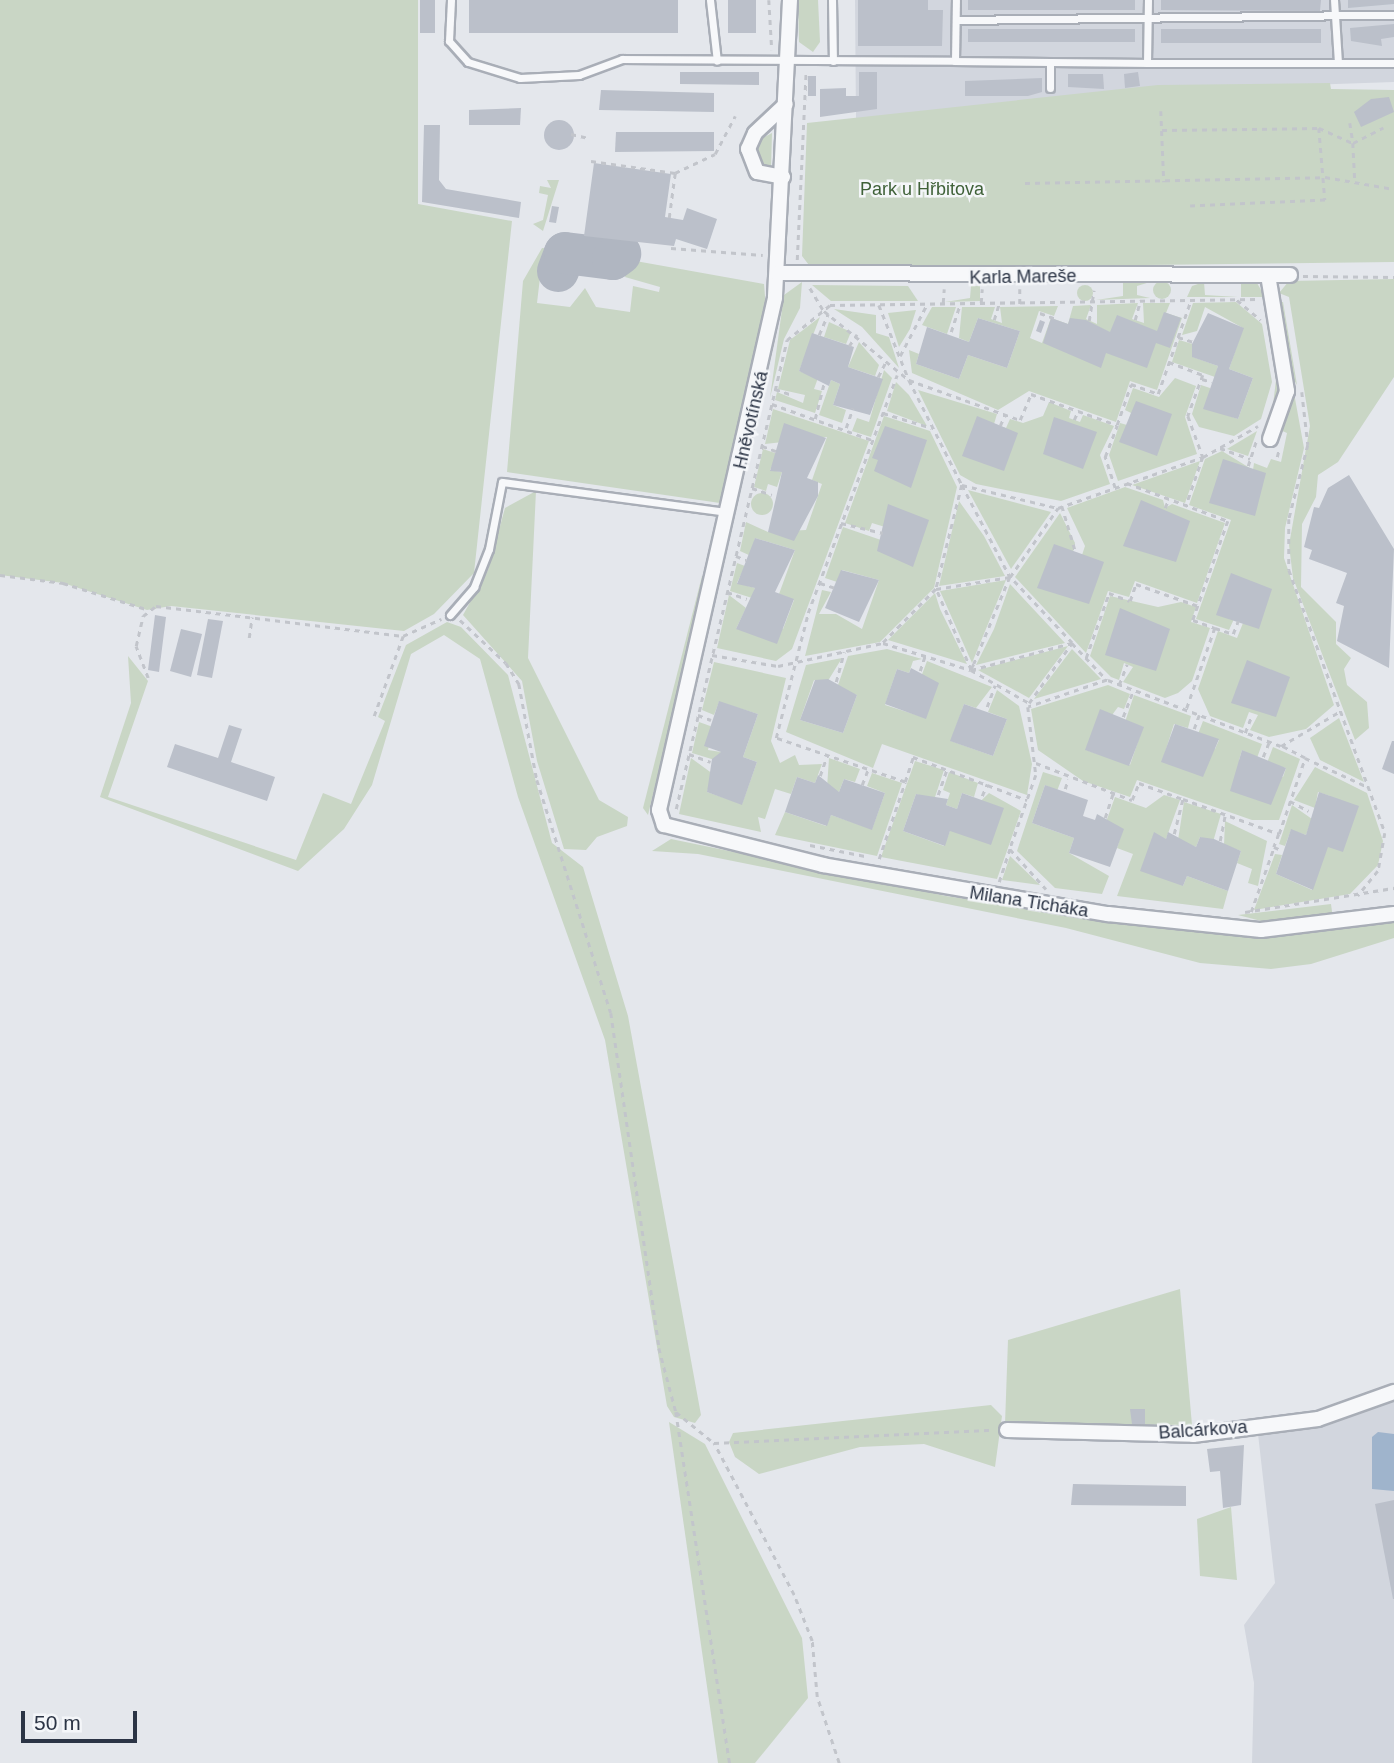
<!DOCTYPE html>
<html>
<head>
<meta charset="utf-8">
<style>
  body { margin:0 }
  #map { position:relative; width:1394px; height:1763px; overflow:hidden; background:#e4e7ec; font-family:Arial,sans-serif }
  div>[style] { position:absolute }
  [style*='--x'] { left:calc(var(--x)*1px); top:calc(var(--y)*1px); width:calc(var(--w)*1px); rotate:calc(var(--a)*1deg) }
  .built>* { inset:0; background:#d2d6de }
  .green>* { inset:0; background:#c9d6c5 }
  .round { border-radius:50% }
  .water>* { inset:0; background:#9fb4cc }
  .taxiway>* { height:42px; margin:-21px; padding:0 21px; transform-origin:21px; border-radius:21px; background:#b0b6c1 }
  .building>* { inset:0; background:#bbc0ca }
  .path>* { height:2.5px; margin-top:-1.25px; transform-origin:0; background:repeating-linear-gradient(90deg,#c2c5cb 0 5px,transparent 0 10px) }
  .roads { filter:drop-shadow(2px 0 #a9aeb7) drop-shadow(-2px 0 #a9aeb7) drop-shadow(0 2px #a9aeb7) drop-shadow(0 -2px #a9aeb7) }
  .service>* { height:7px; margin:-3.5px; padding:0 3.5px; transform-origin:3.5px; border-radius:3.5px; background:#f7f8fa }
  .minor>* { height:14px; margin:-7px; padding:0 7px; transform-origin:7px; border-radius:7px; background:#f7f8fa }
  span { translate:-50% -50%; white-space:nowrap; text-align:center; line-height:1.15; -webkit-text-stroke:5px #f4f6f9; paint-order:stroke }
  .park-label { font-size:18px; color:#3f6138 }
  .street-label { font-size:18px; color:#2b3445 }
  .scale { position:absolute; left:21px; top:1711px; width:116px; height:32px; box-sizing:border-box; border:4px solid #2b3445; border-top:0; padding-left:9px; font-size:21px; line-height:24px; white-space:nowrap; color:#2b3445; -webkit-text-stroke:5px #f4f6f9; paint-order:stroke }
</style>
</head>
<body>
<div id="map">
  <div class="built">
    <i style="clip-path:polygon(855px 0,1394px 0,1394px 82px,1157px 90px,856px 119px)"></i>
    <i style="clip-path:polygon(1394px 1401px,1394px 1763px,1252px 1763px,1254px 1683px,1244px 1625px,1275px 1583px,1258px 1434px)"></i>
  </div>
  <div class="green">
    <i style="clip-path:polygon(0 0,418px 0,418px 204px,512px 221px,474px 573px,434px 614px,404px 631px,171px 606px,147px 610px,63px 583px,0 575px)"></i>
    <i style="clip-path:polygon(798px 0,818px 0,820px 42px,813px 52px,799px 42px)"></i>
    <i style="clip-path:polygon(1330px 83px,1331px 89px,1394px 90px,1394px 262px,812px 269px,802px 256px,807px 123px,1158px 85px)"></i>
    <i style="clip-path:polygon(772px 133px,771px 168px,767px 168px,754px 155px,757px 141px)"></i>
    <i style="clip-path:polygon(547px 180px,559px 180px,543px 231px,533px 224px,543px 220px,548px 195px,539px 193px,540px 186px,551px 188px)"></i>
    <i style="clip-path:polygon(542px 248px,554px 249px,551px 270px,541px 269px,537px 303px,570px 307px,585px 288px,596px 307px,630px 312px,633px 286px,659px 292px,660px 287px,625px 277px,630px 260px,764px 284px,766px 309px,720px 503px,507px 472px,523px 281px)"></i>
    <i style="clip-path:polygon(570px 260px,608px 265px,611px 275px,565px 272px)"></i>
    <i style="clip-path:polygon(1394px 279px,1394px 377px,1338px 462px,1318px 475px,1316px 497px,1302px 524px,1301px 587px,1336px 622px,1336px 644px,1351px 658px,1344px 669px,1347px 685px,1367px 702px,1369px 728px,1355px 740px,1293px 578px,1289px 545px,1310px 426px,1289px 297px,1279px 293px,1289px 281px)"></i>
    <i class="round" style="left:1153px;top:281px;width:18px;height:18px"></i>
    <i style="clip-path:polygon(802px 282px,800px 308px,784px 339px,770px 398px,784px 295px)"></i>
    <i style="clip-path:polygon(1150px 282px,1137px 286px,1137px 295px,1150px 298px,1096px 300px,1123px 296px,1123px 283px)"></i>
    <i style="clip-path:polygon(1204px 282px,1205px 295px,1238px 297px,1187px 297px,1192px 286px)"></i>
    <i style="clip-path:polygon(1241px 282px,1257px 283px,1265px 297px,1241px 297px)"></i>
    <i class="round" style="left:1077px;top:285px;width:16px;height:16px"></i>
    <i style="clip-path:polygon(812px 285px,908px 286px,918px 301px,831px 301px)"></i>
    <i style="clip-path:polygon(971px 286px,980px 286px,980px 301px,945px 302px,970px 298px)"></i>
    <i style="clip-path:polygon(1236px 302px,1262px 324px,1272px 382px,1261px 419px,1234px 436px,1199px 427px,1192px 414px,1201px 385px,1210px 388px,1210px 409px,1238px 419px,1253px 378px,1229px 369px,1243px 328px,1205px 307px,1197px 331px,1182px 335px,1193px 303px)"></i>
    <i style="clip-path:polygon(1281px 302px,1283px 302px,1297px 385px,1294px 380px)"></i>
    <i style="clip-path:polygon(1138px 303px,1132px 319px,1144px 323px,1143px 303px,1170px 303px,1166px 313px,1182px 318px,1157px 390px,1130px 381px,1116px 422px,1029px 391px,998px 410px,912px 373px,909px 350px,919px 354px,916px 364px,959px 379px,968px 355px,1007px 368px,1020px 331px,978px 318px,969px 342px,959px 338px,962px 307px,995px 307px,991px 319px,1002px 323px,1000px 307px,1058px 306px,1054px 316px,1039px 311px,1030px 338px,1042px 343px,1051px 318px,1068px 324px,1073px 306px,1091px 305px,1086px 319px,1097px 324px,1097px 305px)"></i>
    <i style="clip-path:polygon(1267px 306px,1280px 384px,1272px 413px,1276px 380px)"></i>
    <i style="clip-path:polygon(932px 307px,956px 307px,947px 334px,922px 325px)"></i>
    <i style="clip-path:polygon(834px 309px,876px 315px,876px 333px,889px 337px,899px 368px,862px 327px)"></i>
    <i style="clip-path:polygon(916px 310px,910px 329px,899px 347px,888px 313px)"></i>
    <i style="clip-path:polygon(820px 317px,799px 371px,818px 378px,814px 389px,822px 391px,815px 413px,775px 400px,777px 392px,803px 403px,805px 395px,778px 389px,790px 340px)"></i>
    <i style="clip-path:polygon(829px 322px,851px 332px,846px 344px,824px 337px)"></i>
    <i style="clip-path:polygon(1179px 340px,1196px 345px,1193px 357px,1218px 366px,1215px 377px,1172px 362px)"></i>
    <i style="clip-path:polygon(859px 342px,879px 365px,875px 376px,848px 367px)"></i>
    <i style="clip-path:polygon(884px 370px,892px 378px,871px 437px,852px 431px,857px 418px,869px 422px)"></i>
    <i style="clip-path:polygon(1175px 378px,1196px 386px,1185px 417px,1197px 454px,1118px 481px,1109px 455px,1120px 423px,1127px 425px,1131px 413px,1125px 410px,1133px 388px,1159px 397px)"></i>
    <i style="clip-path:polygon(831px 380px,840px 384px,833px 405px,846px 410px,842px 423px,819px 415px)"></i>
    <i style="clip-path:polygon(896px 382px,909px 395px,927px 426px,887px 411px)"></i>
    <i style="clip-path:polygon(918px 390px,997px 414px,994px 424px,1006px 428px,1010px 419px,1023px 423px,1043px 416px,1049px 402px,1071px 411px,1069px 418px,1080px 422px,1083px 415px,1114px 426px,1100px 455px,1110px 484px,1061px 501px,976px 484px,960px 475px)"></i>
    <i style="clip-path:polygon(1294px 393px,1304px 448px,1285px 528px,1284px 558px,1334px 705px,1306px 729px,1269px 737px,1250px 730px,1258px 715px,1249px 712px,1243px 728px,1210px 716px,1198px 689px,1218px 631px,1237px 638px,1243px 623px,1234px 619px,1229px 630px,1196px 619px,1231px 520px,1189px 505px,1205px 459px,1222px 451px,1253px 470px,1254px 463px,1267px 468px,1271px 459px,1281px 462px,1287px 433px,1280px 430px)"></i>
    <i style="clip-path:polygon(773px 409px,869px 441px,792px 649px,776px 661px,717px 648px,729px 595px,746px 608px,736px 629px,783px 629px,794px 600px,779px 594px,795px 550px,755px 538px,751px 556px,740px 551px,746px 522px,768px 532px,806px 530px,822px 484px,812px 480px,827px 437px,765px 444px)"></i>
    <i style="clip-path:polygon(884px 416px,930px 431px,957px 487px,934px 588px,880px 642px,805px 656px,822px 590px,831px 592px,819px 614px,836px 614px,862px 629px,879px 580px,842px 570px,837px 582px,825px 578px,843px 527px,881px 540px,885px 527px,872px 523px,869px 531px,845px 523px)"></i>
    <i style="clip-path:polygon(1257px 431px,1248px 456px,1227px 449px)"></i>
    <i style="clip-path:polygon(763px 449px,778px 454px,770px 470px,782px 472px,777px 487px,768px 484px,766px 491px,754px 487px)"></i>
    <i style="clip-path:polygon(1200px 461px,1185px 503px,1132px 485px)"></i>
    <i style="clip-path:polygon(1125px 487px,1163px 500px,1165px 508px,1172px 504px,1225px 523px,1197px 603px,1135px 581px,1129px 597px,1108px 591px,1086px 653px,1015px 577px,1060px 513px,1075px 543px,1073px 552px,1082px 555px,1085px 546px,1067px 508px)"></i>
    <i style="clip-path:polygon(968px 490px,1051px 512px,1011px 569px)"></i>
    <i style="clip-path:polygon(536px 491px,528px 658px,599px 800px,628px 817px,627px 826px,597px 837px,586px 850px,564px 849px,537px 761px,522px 681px,463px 615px,488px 570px,505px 508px)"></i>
    <i class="round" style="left:751px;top:493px;width:22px;height:22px"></i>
    <i style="clip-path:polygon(959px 501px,984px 536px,1005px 576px,939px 586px)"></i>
    <i style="clip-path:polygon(737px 563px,745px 566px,737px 583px,755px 588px,752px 598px,730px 591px)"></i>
    <i style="clip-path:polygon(702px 576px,706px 576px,648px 815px,643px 808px)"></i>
    <i style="clip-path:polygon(1006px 580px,972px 663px,940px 591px)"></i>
    <i style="clip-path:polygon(1010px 584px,1065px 643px,976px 665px,994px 629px)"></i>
    <i style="clip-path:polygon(935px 593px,940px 609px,967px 664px,888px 640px)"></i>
    <i style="clip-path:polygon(1110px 596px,1158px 607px,1181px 602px,1196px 607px,1191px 622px,1210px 628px,1192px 681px,1178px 693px,1165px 698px,1123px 682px,1133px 667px,1124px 663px,1119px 680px,1111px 677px,1090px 656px)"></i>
    <i style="clip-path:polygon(447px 622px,461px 627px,508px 675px,552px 843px,583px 867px,628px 1016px,701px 1415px,695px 1423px,674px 1417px,667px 1406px,605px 1040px,518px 797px,480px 659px,444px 635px,411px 654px,372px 785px,344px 829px,298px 871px,100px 797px,131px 703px,128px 656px,148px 681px,108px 797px,296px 860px,323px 793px,351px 804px,385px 721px,378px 717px,406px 645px)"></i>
    <i style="clip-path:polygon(1068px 646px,1029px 698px,978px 670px)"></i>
    <i style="clip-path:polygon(887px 649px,922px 659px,913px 661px,909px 673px,897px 669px,885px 705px,926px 718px,921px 677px,927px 661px,992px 687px,976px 708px,964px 704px,951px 741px,993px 756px,1007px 719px,988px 712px,997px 690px,1019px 706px,1032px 764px,1027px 795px,882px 744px,873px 768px,786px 732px,806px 665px,842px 658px,826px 684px,814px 680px,800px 720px,843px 733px,857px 695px,837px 688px,848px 656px)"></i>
    <i style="clip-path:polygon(1072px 649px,1101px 679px,1034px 699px)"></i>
    <i style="clip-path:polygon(714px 662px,786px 678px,771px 741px,780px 763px,795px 755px,799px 765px,822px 764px,815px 783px,797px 777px,791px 794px,775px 789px,765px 819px,758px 817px,761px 832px,679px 814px,691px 758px,713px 774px,707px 792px,742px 804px,757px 762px,743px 757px,758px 714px,719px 702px,714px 715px,702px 710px)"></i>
    <i style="clip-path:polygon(1108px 685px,1130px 694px,1124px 709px,1118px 707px,1086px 750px,1130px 765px,1143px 727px,1125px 722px,1134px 695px,1191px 716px,1188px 728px,1174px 724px,1162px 762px,1215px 749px,1219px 740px,1198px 734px,1203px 721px,1262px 744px,1257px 758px,1242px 750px,1239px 760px,1283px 777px,1286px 768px,1267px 763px,1273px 747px,1300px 759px,1279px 820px,1252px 820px,1137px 780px,1130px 797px,1083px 781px,1038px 750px,1031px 709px)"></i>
    <i style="clip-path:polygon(1339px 718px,1364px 782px,1320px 760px,1310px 738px)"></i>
    <i style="clip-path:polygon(699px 722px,713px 727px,708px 750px,721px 752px,718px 761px,692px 753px)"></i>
    <i style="clip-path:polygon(829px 758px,860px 769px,855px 782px,844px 779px,839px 792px,827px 788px)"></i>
    <i style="clip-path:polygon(915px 761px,944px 770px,934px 800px,916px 794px,903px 831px,944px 846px,950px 831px,989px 793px,1021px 811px,997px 879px,881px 857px)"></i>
    <i style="clip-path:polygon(1315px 767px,1367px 793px,1383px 841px,1378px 865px,1350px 894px,1254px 910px,1275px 854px,1282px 855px,1276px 874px,1312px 890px,1330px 796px,1318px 792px,1315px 808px,1294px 800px)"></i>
    <i style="clip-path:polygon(949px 772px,978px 783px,974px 797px,962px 793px,957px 809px,946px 805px,950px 793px,943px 790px)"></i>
    <i style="clip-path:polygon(1043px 772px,1062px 778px,1057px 791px,1045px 785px,1032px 823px,1074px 838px,1069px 853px,1109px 876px,1102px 894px,1055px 888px,1017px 851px)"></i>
    <i style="clip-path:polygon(872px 773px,902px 783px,877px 856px,775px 835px,785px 812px,826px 826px,831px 815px,872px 829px,885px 793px,867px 786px)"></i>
    <i style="clip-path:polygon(1164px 795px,1180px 800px,1166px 839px,1152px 837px,1183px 886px,1187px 876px,1228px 891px,1223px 909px,1117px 896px,1133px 854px,1117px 848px,1123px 829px,1106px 822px,1115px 797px,1146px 808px)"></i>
    <i style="clip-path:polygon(1184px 802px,1221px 814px,1213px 842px,1200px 837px,1196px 847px,1178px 840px)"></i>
    <i style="clip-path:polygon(1292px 805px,1312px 819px,1306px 835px,1291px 830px,1285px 846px,1279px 844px)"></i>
    <i style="clip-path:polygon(1225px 821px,1267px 841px,1258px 886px,1248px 883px,1252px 869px,1237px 863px,1241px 851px,1224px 845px)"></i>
    <i style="clip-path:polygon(671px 839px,946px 896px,1152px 927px,1273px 936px,1394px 921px,1394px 938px,1311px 964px,1271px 969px,1200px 963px,1066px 928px,698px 854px,652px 851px)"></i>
    <i style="clip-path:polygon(1010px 856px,1040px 885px,1002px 880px)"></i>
    <i style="clip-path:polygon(1331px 904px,1333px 919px,1265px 922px,1238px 915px)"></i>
    <i style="clip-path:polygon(1180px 1289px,1192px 1425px,1005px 1424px,1008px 1340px)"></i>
    <i style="clip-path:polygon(991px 1405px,1002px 1416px,995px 1467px,924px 1444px,860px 1447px,759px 1474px,735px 1457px,729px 1442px,733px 1433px)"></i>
    <i style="clip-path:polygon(669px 1422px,705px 1444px,802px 1638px,808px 1698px,755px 1763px,718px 1763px)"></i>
    <i style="clip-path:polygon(1231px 1507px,1237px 1580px,1200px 1576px,1197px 1519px)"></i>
  </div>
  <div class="water">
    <i style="clip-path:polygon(1378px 1432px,1394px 1434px,1394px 1491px,1372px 1489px,1372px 1437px)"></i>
  </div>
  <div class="taxiway">
    <i style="--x:558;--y:271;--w:19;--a:-69"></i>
    <i style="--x:565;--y:253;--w:48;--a:7.1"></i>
    <i style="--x:613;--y:259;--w:9;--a:-36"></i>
  </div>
  <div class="building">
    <i style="clip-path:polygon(420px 0,435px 0,435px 33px,420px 33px)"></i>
    <i style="clip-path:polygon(469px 0,678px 0,678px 33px,469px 33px)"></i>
    <i style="clip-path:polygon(728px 0,756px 0,756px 33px,728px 33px)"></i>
    <i style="clip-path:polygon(858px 0,928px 0,928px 10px,943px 10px,942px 46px,858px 46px)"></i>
    <i style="clip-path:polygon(968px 0,1135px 0,1135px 10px,968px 10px)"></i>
    <i style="clip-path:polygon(1161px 0,1321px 0,1320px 11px,1161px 10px)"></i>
    <i style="clip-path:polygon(1348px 0,1394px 0,1394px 4px,1348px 8px)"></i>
    <i style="clip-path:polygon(1394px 24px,1394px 37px,1381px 39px,1382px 46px,1351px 41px,1350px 28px)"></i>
    <i style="clip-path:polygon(968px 29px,1135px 29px,1135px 42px,968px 42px)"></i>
    <i style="clip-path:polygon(1161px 29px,1321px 29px,1321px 43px,1161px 43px)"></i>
    <i style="clip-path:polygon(680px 72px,759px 72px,759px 85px,680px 84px)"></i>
    <i style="clip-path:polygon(859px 72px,877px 72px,877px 109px,820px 117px,820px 89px,846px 88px,846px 96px,859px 96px)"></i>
    <i style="clip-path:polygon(1138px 72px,1140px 86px,1125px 88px,1124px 74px)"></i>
    <i style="clip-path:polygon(1068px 74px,1103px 74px,1104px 89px,1068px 87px)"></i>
    <i style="clip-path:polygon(808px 76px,816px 76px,816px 96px,808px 96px)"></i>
    <i style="clip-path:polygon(1042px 78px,1042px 92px,1028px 96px,965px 96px,965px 81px)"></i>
    <i style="clip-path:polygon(601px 90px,714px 93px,714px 112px,599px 110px)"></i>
    <i style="clip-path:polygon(1389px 97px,1394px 112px,1361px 127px,1354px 112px,1371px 99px)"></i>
    <i style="clip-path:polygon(521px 108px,520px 125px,469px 125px,469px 110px)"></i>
    <i class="round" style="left:544px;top:120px;width:30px;height:30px"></i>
    <i style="clip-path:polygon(424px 125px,440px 125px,439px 180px,446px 189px,521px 202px,519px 218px,422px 202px)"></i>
    <i style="clip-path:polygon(616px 132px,714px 132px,714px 151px,615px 152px)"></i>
    <i style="clip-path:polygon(594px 163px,671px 174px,665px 217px,683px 220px,687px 208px,717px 219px,707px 249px,676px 239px,674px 246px,584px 236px)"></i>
    <i style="clip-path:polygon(552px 206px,559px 207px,556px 223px,549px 222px)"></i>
    <i style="clip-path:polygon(1164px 312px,1181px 318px,1170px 348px,1156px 343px,1147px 368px,1106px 353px,1101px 368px,1043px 343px,1051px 318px,1068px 324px,1070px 318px,1086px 320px,1110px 332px,1117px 315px,1157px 331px)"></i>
    <i style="clip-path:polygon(1208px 313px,1244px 328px,1229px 369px,1253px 378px,1238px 419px,1203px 409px,1218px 366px,1192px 357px,1192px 344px)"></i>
    <i style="clip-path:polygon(978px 318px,1020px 331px,1007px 368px,968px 355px,959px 379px,916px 364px,927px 327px,969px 342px)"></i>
    <i style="clip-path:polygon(1040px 320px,1045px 322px,1041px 333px,1036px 331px)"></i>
    <i style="clip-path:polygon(812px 333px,854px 347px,848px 367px,883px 379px,870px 415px,833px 405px,840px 384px,831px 380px,829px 386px,799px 371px)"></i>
    <i style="clip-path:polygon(1136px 401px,1172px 414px,1157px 456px,1119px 442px)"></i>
    <i style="clip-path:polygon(977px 416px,1018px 433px,1004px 471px,962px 456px)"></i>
    <i style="clip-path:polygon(1054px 417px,1097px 432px,1083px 469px,1043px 454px)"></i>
    <i style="clip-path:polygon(784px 423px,826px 438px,807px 478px,818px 482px,818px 496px,794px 541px,768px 532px,782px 472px,770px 471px)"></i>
    <i style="clip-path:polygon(885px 426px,927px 440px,911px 488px,874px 471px,878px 460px,872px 458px)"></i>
    <i style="clip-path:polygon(1223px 459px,1266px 473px,1255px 516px,1209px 503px)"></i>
    <i style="clip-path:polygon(1349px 475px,1394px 549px,1389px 668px,1337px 641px,1344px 606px,1336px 603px,1347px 573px,1309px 559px,1312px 550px,1304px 547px,1314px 507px,1319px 508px,1328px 488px)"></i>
    <i style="clip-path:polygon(1141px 500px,1190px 521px,1176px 562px,1123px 546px)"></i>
    <i style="clip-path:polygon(888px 504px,929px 520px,913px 567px,877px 551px)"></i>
    <i style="clip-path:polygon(755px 538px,795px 550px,775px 592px,794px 599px,777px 644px,736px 629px,755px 588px,737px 584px)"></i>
    <i style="clip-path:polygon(1054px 544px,1104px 562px,1089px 604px,1037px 588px)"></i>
    <i style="clip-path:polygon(841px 570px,879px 580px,859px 622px,825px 608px)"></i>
    <i style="clip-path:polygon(1231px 573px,1272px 589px,1259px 629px,1216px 615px)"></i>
    <i style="clip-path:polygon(1120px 608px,1170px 629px,1156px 671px,1105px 655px)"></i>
    <i style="clip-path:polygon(155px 615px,166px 617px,159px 672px,148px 670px)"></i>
    <i style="clip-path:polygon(208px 619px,223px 621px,212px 678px,197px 675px)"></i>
    <i style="clip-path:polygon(181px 629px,202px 634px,191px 677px,170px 671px)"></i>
    <i style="clip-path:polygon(1247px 660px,1290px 677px,1276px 717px,1231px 703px)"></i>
    <i style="clip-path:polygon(911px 668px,939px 683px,926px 719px,885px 704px,897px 669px,909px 673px)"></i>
    <i style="clip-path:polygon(828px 679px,857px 695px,843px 733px,800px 720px,815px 680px)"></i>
    <i style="clip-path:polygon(719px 701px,758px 714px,743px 757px,757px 762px,742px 805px,707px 792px,712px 759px,721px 752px,704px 746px)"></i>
    <i style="clip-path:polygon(964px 704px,1007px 719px,993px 756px,950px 741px)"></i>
    <i style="clip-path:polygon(1100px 709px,1144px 727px,1129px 766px,1085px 750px)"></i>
    <i style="clip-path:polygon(1175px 724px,1219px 739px,1203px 777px,1161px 762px)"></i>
    <i style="clip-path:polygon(229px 725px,242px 729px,231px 762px,275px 777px,267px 801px,167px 767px,175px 744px,218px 758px)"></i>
    <i style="clip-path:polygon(1392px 741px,1394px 741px,1394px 774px,1382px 769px)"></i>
    <i style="clip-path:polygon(1242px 750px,1286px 768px,1271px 805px,1230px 791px)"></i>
    <i style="clip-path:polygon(818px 775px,839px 792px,844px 779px,885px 793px,872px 830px,831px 815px,827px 826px,785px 812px,797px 777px,815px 783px)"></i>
    <i style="clip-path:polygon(1045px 785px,1088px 800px,1083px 816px,1095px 820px,1097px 814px,1124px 829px,1110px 867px,1069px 853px,1074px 838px,1032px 823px)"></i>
    <i style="clip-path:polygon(1319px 792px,1359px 806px,1343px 852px,1328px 847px,1313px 890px,1276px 874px,1291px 829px,1306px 835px)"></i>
    <i style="clip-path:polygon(962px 793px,1004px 808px,991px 845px,950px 831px,945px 846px,903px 831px,916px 794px,948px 799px,946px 805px,957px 809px)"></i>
    <i style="clip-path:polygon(1154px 832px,1166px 839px,1168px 832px,1196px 847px,1200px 837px,1214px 839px,1241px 851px,1228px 891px,1187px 876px,1183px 886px,1140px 871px)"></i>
    <i style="clip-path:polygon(1130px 1409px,1145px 1409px,1145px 1424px,1132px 1424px)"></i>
    <i style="clip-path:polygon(1244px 1445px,1241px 1505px,1223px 1508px,1220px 1471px,1210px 1472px,1207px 1449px)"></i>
    <i style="clip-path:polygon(1073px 1484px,1186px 1486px,1186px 1506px,1071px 1505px)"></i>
    <i style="clip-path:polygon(1394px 1500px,1394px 1599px,1393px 1599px,1375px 1504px)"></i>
  </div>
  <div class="path">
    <i style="--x:769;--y:0;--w:50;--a:86.6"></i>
    <i style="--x:1161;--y:111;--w:71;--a:87.6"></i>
    <i style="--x:1350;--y:123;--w:20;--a:81"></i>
    <i style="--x:1353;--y:143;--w:34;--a:-27"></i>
    <i style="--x:1319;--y:128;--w:37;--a:24"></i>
    <i style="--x:1353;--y:143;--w:39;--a:87"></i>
    <i style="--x:1162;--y:130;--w:157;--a:-0.7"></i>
    <i style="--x:1319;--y:128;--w:72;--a:85.2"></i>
    <i style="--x:1325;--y:200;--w:135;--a:177.5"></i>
    <i style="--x:571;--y:134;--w:17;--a:13"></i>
    <i style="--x:591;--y:161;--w:85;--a:8.1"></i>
    <i style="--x:1025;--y:183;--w:300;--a:-1.1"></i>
    <i style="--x:1325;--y:177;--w:70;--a:9.9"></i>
    <i style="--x:669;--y:218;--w:45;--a:-82.4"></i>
    <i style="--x:675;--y:173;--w:44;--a:-25.4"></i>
    <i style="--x:715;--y:154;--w:43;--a:-62.2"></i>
    <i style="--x:671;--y:248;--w:92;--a:4.4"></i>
    <i style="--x:797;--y:260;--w:189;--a:-87.3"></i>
    <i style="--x:1303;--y:276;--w:91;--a:0.6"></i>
    <i style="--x:810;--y:288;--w:27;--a:59"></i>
    <i style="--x:824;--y:311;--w:109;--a:39.1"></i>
    <i style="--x:909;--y:380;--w:118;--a:63.2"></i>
    <i style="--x:962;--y:485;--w:99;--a:13.5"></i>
    <i style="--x:1058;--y:508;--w:154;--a:-19.4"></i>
    <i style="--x:1203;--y:457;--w:63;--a:-29.4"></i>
    <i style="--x:1020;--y:289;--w:15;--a:90"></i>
    <i style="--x:1237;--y:300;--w:31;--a:40"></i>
    <i style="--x:943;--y:303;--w:14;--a:-86"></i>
    <i style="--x:981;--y:303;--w:14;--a:-86"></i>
    <i style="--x:879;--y:305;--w:81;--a:68.2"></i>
    <i style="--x:909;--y:380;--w:118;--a:19.8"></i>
    <i style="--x:1020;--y:420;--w:28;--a:-67"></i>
    <i style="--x:1031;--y:394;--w:91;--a:19.8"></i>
    <i style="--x:1117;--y:425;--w:43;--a:-71.1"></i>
    <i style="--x:1131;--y:384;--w:29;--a:20"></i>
    <i style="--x:1158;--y:394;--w:100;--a:-70.7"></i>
    <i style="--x:1040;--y:313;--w:15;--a:20"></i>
    <i style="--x:994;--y:320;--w:17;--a:-73"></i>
    <i style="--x:1135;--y:320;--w:20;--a:-75"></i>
    <i style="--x:1089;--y:321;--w:31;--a:-81"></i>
    <i style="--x:951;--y:332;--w:28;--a:-72"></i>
    <i style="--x:819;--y:335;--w:23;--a:-67"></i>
    <i style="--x:1178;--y:337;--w:16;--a:18"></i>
    <i style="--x:849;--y:346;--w:14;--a:-56"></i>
    <i style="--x:900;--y:356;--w:56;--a:-62.5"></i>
    <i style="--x:1169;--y:362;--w:36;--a:21"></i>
    <i style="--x:1203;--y:375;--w:44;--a:110.1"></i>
    <i style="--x:1188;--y:416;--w:44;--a:69.9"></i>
    <i style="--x:1203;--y:457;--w:52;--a:109.1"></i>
    <i style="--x:878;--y:377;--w:16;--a:-63"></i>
    <i style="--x:1202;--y:379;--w:10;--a:17"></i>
    <i style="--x:775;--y:389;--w:18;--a:19"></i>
    <i style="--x:1302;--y:392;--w:53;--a:83.5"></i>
    <i style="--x:1308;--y:445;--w:76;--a:104.4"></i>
    <i style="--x:1289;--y:519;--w:51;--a:90"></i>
    <i style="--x:1289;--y:570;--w:280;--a:69.9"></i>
    <i style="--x:1385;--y:833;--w:39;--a:100"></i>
    <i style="--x:1378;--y:871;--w:32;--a:129"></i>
    <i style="--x:772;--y:404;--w:106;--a:19.8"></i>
    <i style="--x:883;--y:413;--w:51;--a:17"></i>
    <i style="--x:815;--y:419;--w:36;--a:-76"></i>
    <i style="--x:1074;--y:420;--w:10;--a:-66"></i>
    <i style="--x:1000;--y:426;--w:13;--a:-67"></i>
    <i style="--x:846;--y:428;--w:21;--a:-71"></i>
    <i style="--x:762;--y:446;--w:15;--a:20"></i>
    <i style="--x:1220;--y:448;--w:32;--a:20"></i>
    <i style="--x:1277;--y:457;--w:8;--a:-76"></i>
    <i style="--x:1248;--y:466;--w:26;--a:-72"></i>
    <i style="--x:1127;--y:483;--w:108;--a:20.6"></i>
    <i style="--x:1228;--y:521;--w:105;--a:109.5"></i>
    <i style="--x:1193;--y:620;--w:23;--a:20"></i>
    <i style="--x:1215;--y:628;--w:88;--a:109.3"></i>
    <i style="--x:962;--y:485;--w:107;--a:104"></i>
    <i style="--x:936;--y:589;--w:76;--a:134.5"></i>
    <i style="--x:883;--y:643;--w:92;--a:17.1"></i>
    <i style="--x:971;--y:670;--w:105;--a:-15"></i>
    <i style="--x:1072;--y:643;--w:91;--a:-133.2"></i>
    <i style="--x:962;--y:485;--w:104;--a:62.4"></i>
    <i style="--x:1010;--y:577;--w:84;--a:-55.2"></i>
    <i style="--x:752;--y:488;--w:21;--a:19"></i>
    <i style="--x:1115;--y:488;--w:33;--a:-108"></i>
    <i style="--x:1105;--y:457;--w:34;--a:-69"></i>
    <i style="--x:1062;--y:506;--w:49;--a:73.4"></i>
    <i style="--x:1165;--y:508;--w:9;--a:-69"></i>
    <i style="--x:841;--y:523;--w:43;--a:13.4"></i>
    <i style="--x:736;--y:556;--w:11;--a:22"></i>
    <i style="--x:0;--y:575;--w:64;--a:7.2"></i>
    <i style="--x:63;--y:583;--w:87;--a:17.4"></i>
    <i style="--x:1010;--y:577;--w:94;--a:112.5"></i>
    <i style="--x:974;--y:664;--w:7;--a:117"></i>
    <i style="--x:971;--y:670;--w:88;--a:-113.4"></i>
    <i style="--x:936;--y:589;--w:75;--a:-9.2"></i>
    <i style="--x:820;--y:583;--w:16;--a:18"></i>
    <i style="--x:727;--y:592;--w:21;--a:19"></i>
    <i style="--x:460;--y:620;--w:63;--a:43.1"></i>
    <i style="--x:506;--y:663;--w:25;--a:58"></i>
    <i style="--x:519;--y:684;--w:98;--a:79.4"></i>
    <i style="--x:537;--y:780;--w:244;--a:72.4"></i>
    <i style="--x:611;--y:1013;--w:338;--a:81.8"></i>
    <i style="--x:659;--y:1348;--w:66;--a:75.1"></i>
    <i style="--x:676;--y:1412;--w:355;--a:81.3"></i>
    <i style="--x:1215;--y:628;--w:19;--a:18"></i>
    <i style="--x:1233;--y:634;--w:14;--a:-69"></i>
    <i style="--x:249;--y:638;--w:21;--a:-82"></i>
    <i style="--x:712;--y:655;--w:67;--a:9.5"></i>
    <i style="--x:778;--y:666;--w:107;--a:-12.4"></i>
    <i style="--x:1086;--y:658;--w:69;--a:-70.5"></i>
    <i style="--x:1109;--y:593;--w:22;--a:21"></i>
    <i style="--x:1130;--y:601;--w:18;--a:-71"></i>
    <i style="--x:1136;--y:584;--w:66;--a:19.5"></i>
    <i style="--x:971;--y:670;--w:67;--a:29.6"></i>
    <i style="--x:1029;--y:703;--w:74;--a:-54.4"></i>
    <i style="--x:1072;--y:643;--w:51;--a:46.6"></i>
    <i style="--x:1107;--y:680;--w:83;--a:161.1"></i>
    <i style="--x:1028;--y:707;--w:68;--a:83.3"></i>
    <i style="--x:1036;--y:775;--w:78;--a:109.4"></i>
    <i style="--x:1010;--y:849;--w:54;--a:48"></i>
    <i style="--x:920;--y:671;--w:16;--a:-72"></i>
    <i style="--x:148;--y:678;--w:34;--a:-111"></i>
    <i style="--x:136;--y:646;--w:31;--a:-77"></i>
    <i style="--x:143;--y:616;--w:16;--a:-38"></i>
    <i style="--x:156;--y:606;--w:249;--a:6.9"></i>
    <i style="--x:403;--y:636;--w:42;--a:-24.1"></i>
    <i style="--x:1108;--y:680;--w:185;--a:20.9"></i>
    <i style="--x:1281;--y:746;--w:67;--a:-30.4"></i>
    <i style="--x:836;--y:682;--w:31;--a:-75"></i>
    <i style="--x:1119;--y:685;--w:22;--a:-69"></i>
    <i style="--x:987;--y:707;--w:23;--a:-70"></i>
    <i style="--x:698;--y:715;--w:14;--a:21"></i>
    <i style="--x:374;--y:716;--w:85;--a:-70.1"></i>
    <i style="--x:1123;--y:717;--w:28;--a:-69"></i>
    <i style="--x:1194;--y:729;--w:15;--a:-70"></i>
    <i style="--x:1245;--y:733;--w:19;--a:-69"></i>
    <i style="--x:689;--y:754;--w:23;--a:20"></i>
    <i style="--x:1263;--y:757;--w:16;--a:-68"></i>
    <i style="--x:1305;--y:758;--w:69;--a:24.7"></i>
    <i style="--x:1036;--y:763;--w:103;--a:21.1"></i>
    <i style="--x:1132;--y:800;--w:18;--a:-68"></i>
    <i style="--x:1139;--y:783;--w:47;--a:20"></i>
    <i style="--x:820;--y:776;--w:21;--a:-71"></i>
    <i style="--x:905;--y:782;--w:26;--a:-72"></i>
    <i style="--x:913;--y:757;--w:122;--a:20.7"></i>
    <i style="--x:862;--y:785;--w:17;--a:-69"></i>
    <i style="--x:1065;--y:789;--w:10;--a:-73"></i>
    <i style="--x:938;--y:795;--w:28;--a:-71"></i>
    <i style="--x:982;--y:796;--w:13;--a:-67"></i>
    <i style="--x:1290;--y:801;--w:21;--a:28"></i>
    <i style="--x:676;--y:809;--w:482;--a:-76.7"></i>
    <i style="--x:787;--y:340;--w:55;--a:-39.1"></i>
    <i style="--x:830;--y:305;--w:428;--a:-0.8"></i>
    <i style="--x:1105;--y:818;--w:25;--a:-72"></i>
    <i style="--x:1174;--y:834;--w:36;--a:-76"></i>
    <i style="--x:1183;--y:799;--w:102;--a:20"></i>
    <i style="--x:1279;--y:834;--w:14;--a:111"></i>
    <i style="--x:1279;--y:834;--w:80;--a:-71.1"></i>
    <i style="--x:1305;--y:758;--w:27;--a:-153"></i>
    <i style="--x:1220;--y:841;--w:26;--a:-79"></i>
    <i style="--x:810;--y:845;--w:56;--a:11.3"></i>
    <i style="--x:879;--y:859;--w:81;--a:-71.3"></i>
    <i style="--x:905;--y:782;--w:136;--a:-161.2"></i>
    <i style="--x:776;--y:738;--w:129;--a:-75.6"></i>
    <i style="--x:808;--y:613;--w:254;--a:-69.5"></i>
    <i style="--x:999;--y:882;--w:35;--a:-72"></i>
    <i style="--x:1245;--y:912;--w:151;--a:-9.2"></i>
    <i style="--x:1251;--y:912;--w:69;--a:-70.5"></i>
    <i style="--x:1274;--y:847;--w:8;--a:23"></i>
    <i style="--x:676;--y:1412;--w:49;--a:39.2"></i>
    <i style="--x:839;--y:1763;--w:70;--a:-108.4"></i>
    <i style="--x:817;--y:1697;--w:56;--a:-95.1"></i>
    <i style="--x:812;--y:1641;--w:49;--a:-111.4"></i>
    <i style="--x:794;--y:1595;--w:172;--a:-117.8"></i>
    <i style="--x:714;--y:1443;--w:279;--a:-2.7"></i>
  </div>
  <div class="roads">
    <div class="service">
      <i style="--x:451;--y:0;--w:41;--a:92.8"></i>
      <i style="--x:449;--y:41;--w:28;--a:48"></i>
      <i style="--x:468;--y:62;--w:54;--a:17.1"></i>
      <i style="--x:520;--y:78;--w:59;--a:-2.9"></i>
      <i style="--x:579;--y:75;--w:46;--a:-20.4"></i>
      <i style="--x:622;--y:59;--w:333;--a:0.3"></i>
      <i style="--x:955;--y:61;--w:61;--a:-89.1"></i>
      <i style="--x:710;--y:0;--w:61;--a:83.5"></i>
      <i style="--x:832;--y:0;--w:61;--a:89.1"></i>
      <i style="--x:956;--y:20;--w:438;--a:-0.7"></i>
      <i style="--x:955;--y:61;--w:192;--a:0.6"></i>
      <i style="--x:1147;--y:63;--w:63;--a:-89.1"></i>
      <i style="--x:1050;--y:62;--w:26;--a:90"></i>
      <i style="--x:1147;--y:63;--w:191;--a:0"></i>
      <i style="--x:1338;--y:63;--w:63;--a:-93.6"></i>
      <i style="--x:1338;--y:63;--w:56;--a:0"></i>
      <i style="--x:450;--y:615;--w:37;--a:-49"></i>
      <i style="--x:474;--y:587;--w:41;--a:-68.5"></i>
      <i style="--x:489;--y:549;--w:68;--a:-79"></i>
      <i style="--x:502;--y:482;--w:228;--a:7.6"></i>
    </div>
    <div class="minor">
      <i style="--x:790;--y:0;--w:298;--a:92.9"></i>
      <i style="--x:775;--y:298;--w:525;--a:102.77"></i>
      <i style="--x:659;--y:810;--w:16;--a:72"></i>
      <i style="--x:664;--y:825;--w:164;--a:14.1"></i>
      <i style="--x:823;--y:865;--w:289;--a:9.8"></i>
      <i style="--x:1108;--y:914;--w:154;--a:6"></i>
      <i style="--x:1261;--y:930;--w:134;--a:-6.9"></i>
      <i style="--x:783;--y:177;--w:26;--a:-169"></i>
      <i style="--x:757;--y:172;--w:25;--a:-111"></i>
      <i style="--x:748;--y:149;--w:17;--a:-66"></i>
      <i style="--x:755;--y:133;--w:42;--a:-43.1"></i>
      <i style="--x:778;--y:273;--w:512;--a:0.22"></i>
      <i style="--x:1268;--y:275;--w:118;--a:80.7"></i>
      <i style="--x:1287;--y:391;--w:51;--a:109.5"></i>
      <i style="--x:1007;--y:1430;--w:186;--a:1.5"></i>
      <i style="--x:1193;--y:1435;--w:126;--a:-7.3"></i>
      <i style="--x:1318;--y:1419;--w:81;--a:-19.6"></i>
    </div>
  </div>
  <div class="park-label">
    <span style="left:922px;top:189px">Park u Hřbitova</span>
  </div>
  <div class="street-label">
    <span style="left:1023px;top:277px;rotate:-1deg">Karla Mareše</span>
    <span style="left:751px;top:420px;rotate:-77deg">Hněvotínská</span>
    <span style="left:1029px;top:902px;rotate:9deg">Milana Ticháka</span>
    <span style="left:1203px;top:1430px;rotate:-4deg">Balcárkova</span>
  </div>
  <div class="scale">50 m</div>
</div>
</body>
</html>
